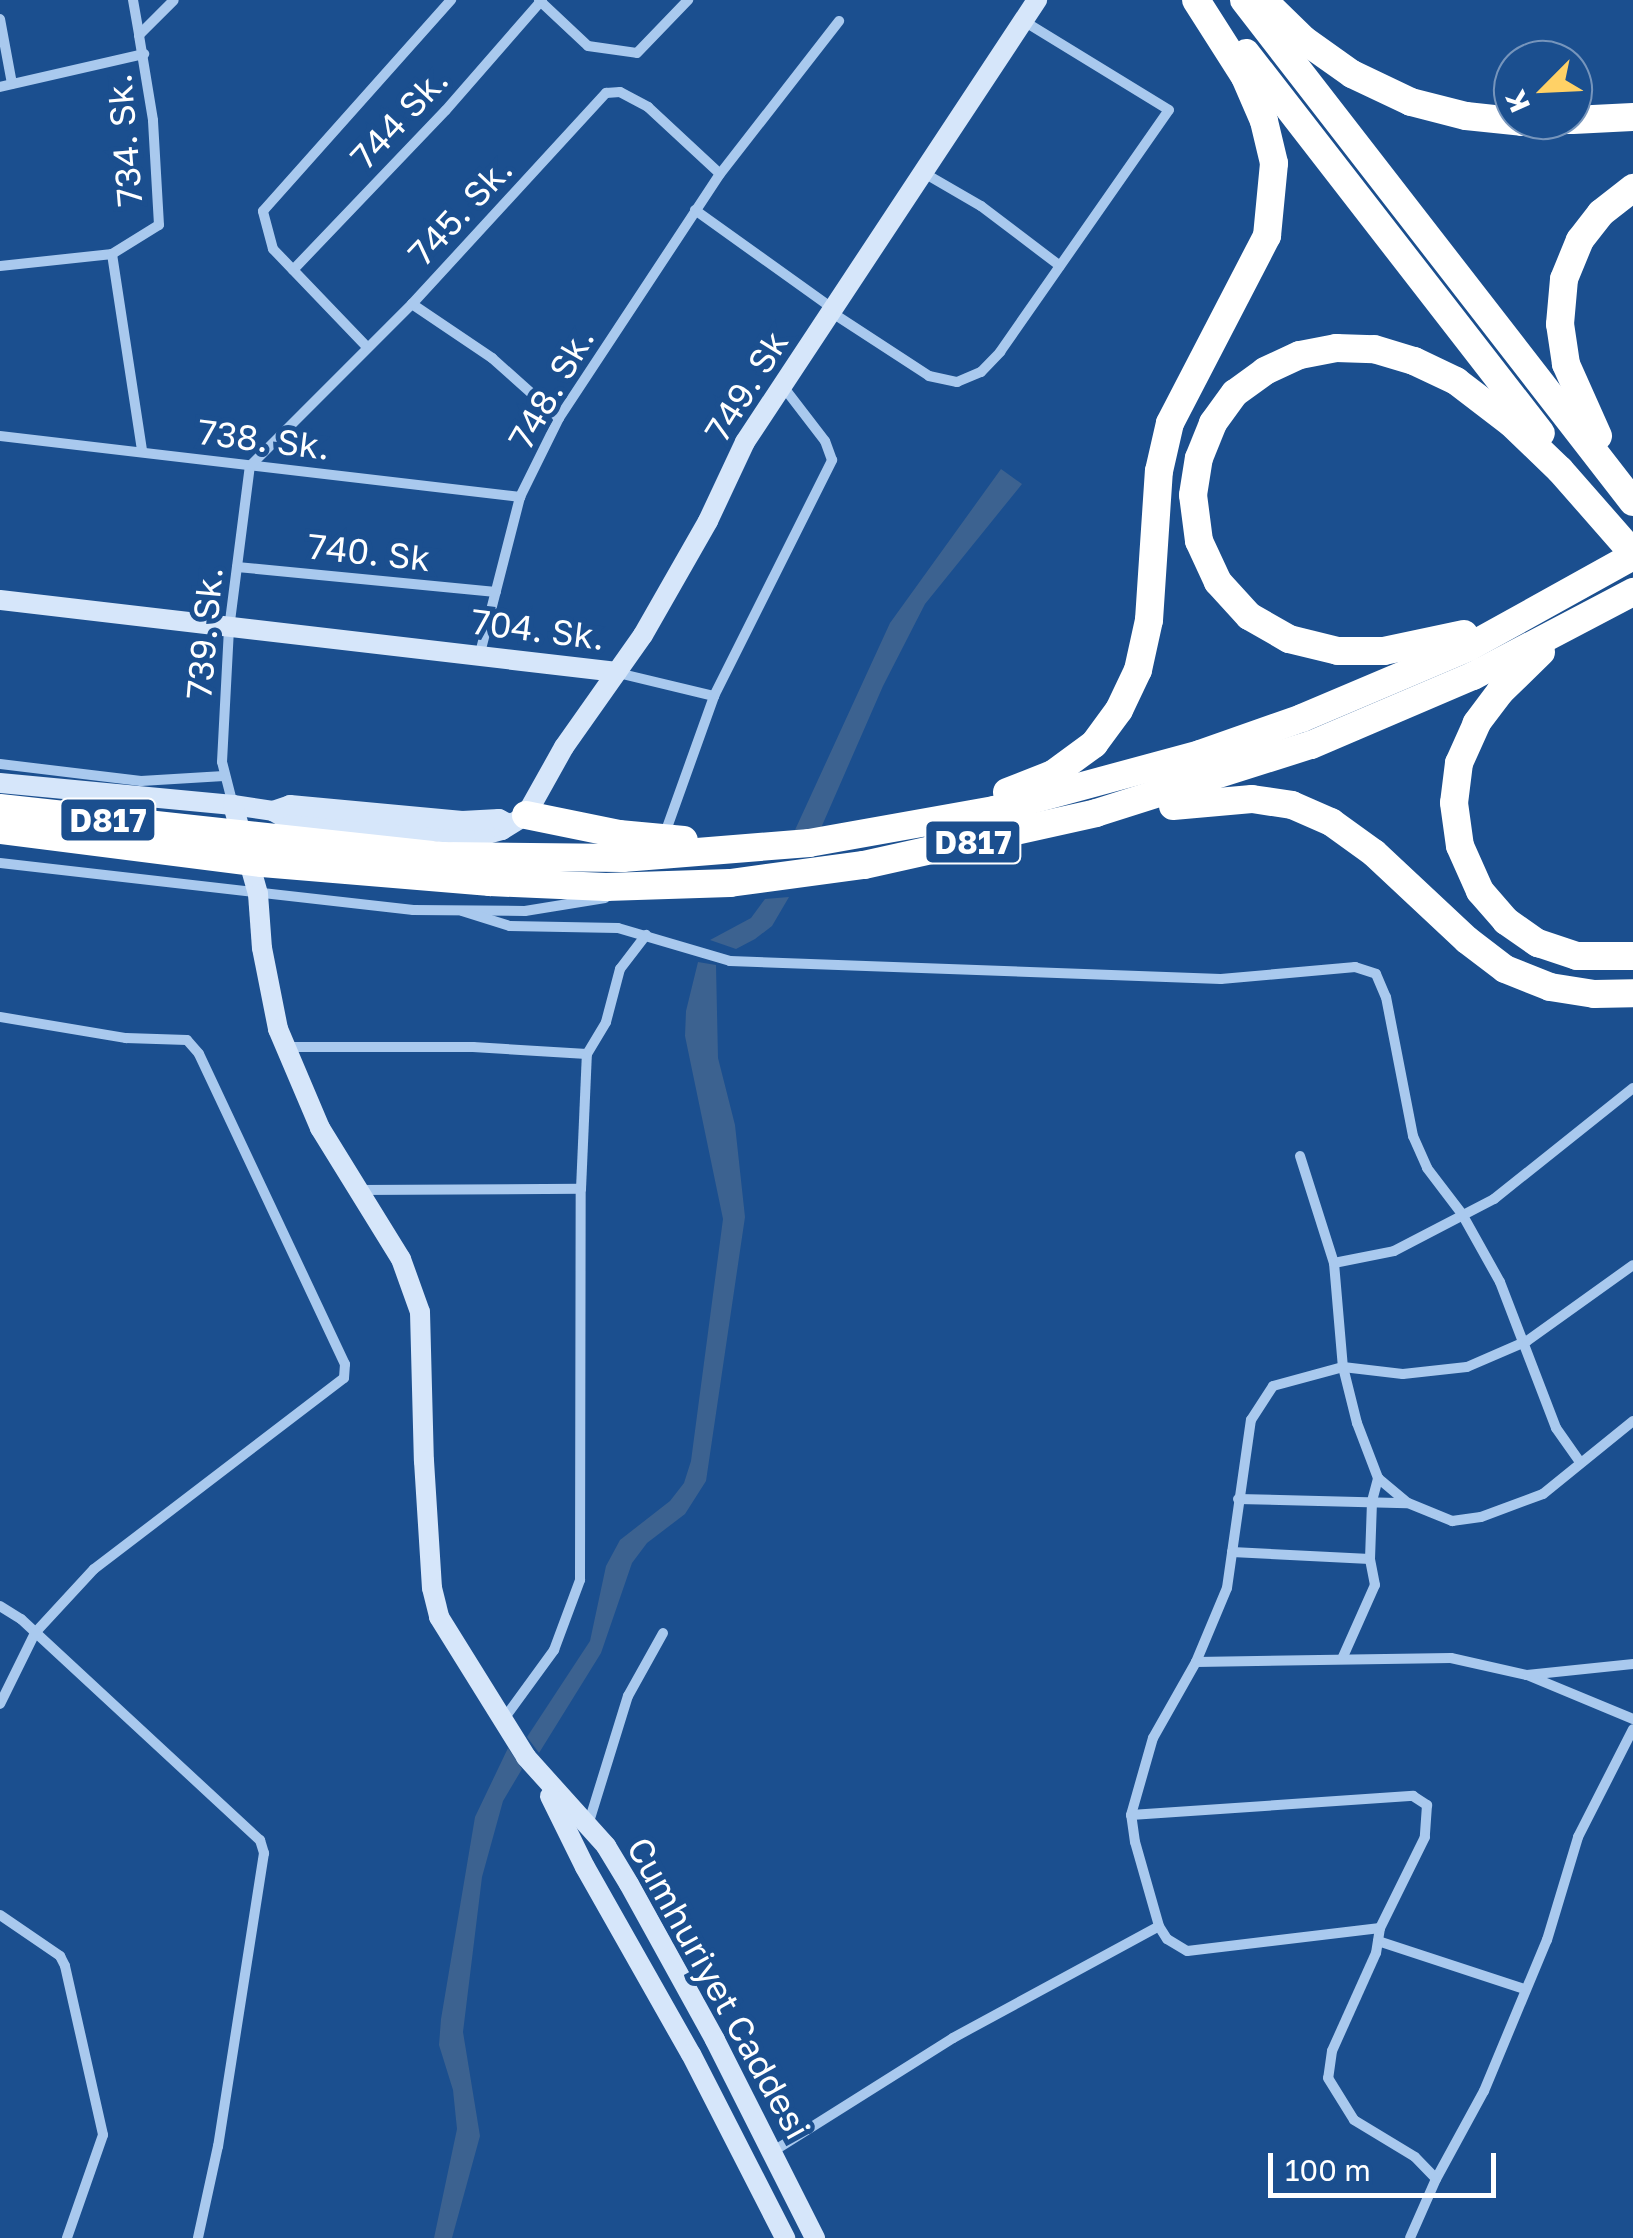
<!DOCTYPE html>
<html>
<head>
<meta charset="utf-8">
<style>
  body { margin:0 }
  #map { position:relative; width:1633px; height:2238px; overflow:hidden; background:#1b4f8f; font-family:"Golos Text",sans-serif }
  div>[style] { position:absolute }
  [style*='--x'] { left:calc(var(--x)*1px); top:calc(var(--y)*1px); width:calc(var(--w)*1px); rotate:calc(var(--a)*1deg) }
  .water>* { inset:0; background:#3c6290 }
  .street>* { height:10px; margin:-5px; padding:0 5px; transform-origin:5px; border-radius:5px; background:#a9c9ee }
  .secondary>* { height:20px; margin:-10px; padding:0 10px; transform-origin:10px; border-radius:10px; background:#d6e6fa }
  .highway>* { height:28px; margin:-14px; padding:0 14px; transform-origin:14px; border-radius:14px; background:#fff }
  span { translate:-50% -50%; white-space:nowrap; text-align:center; line-height:1.15; -webkit-text-stroke:10px #1b4f8f; paint-order:stroke }
  .shield-label span { padding:2px 8px; background:#1b4f8f; border:2px solid; border-radius:8px; -webkit-text-stroke-width:0 }
  .shield-label { font-size:32px; color:#fff; font-weight:700 }
  .street-label { font-size:35px; color:#fff }
  .north { position:absolute; left:1493px; top:40px; width:100px; height:100px; box-sizing:border-box; background:#1b4f8f; border:2px solid #7695bc; border-radius:50%; rotate:246deg; font-size:28px; font-weight:700; line-height:40px; text-align:center; color:#fff }
  .north::after { content:''; display:block; margin:auto; width:35px; height:45px; background:#ffd166; clip-path:polygon(50% 0,100% 100%,50% 72%,0 100%) }
  .scale { position:absolute; left:1268px; top:2153px; width:228px; height:45px; box-sizing:border-box; border:5px solid #fff; border-top:0; padding-left:12px; font-size:30px; line-height:35px; white-space:nowrap; color:#fff; -webkit-text-stroke:8px #1b4f8f; paint-order:stroke }
</style>
</head>
<body>
<div id="map">
  <div class="water">
    <i style="clip-path:polygon(1001px 469px,1022px 484px,925px 604px,883px 686px,821px 828px,795px 830px,890px 623px)"></i>
    <i style="clip-path:polygon(789px 897px,772px 926px,755px 939px,736px 949px,710px 940px,751px 918px,765px 899px)"></i>
    <i style="clip-path:polygon(698px 962px,716px 965px,718px 1058px,735px 1125px,745px 1217px,706px 1481px,685px 1514px,647px 1543px,632px 1563px,601px 1653px,539px 1753px,527px 1737px,590px 1641px,606px 1566px,620px 1540px,670px 1501px,684px 1483px,691px 1461px,723px 1219px,685px 1036px,686px 1011px)"></i>
    <i style="clip-path:polygon(508px 1748px,522px 1769px,503px 1801px,482px 1877px,463px 2032px,480px 2136px,452px 2238px,434px 2238px,457px 2129px,453px 2090px,439px 2045px,441px 2019px,475px 1817px)"></i>
  </div>
  <div class="street">
    <i style="--x:133;--y:0;--w:36;--a:80"></i>
    <i style="--x:539;--y:0;--w:67;--a:43.2"></i>
    <i style="--x:588;--y:46;--w:49;--a:8.1"></i>
    <i style="--x:637;--y:53;--w:74;--a:-46.1"></i>
    <i style="--x:0;--y:19;--w:66;--a:79.5"></i>
    <i style="--x:0;--y:87;--w:148;--a:-12.9"></i>
    <i style="--x:924;--y:173;--w:66;--a:30.1"></i>
    <i style="--x:981;--y:206;--w:99;--a:37.2"></i>
    <i style="--x:695;--y:210;--w:168;--a:35.6"></i>
    <i style="--x:112;--y:254;--w:198;--a:81.3"></i>
    <i style="--x:0;--y:266;--w:113;--a:-6.1"></i>
    <i style="--x:112;--y:254;--w:55;--a:-31.7"></i>
    <i style="--x:159;--y:225;--w:105;--a:-93.3"></i>
    <i style="--x:153;--y:120;--w:86;--a:-99.4"></i>
    <i style="--x:139;--y:35;--w:49;--a:-45"></i>
    <i style="--x:293;--y:270;--w:221;--a:-46.3"></i>
    <i style="--x:446;--y:110;--w:146;--a:-48.9"></i>
    <i style="--x:412;--y:304;--w:97;--a:34"></i>
    <i style="--x:492;--y:358;--w:90;--a:41.8"></i>
    <i style="--x:831;--y:312;--w:117;--a:33.1"></i>
    <i style="--x:929;--y:376;--w:29;--a:12"></i>
    <i style="--x:957;--y:382;--w:26;--a:-23"></i>
    <i style="--x:981;--y:372;--w:28;--a:-46"></i>
    <i style="--x:1000;--y:352;--w:295;--a:-55.1"></i>
    <i style="--x:1169;--y:110;--w:170;--a:-148.5"></i>
    <i style="--x:367;--y:347;--w:136;--a:-133.8"></i>
    <i style="--x:273;--y:249;--w:39;--a:-105"></i>
    <i style="--x:263;--y:211;--w:283;--a:-48.3"></i>
    <i style="--x:0;--y:436;--w:524;--a:6.69"></i>
    <i style="--x:237;--y:567;--w:260;--a:5.5"></i>
    <i style="--x:480;--y:653;--w:161;--a:-75.6"></i>
    <i style="--x:520;--y:497;--w:88;--a:-63.7"></i>
    <i style="--x:559;--y:418;--w:292;--a:-56.6"></i>
    <i style="--x:720;--y:174;--w:194;--a:-52.1"></i>
    <i style="--x:618;--y:673;--w:99;--a:13.5"></i>
    <i style="--x:714;--y:696;--w:264;--a:-63.4"></i>
    <i style="--x:832;--y:460;--w:20;--a:-110"></i>
    <i style="--x:825;--y:441;--w:71;--a:-127.5"></i>
    <i style="--x:0;--y:764;--w:142;--a:6.9"></i>
    <i style="--x:141;--y:781;--w:83;--a:-3.4"></i>
    <i style="--x:233;--y:805;--w:44;--a:-104.3"></i>
    <i style="--x:222;--y:762;--w:133;--a:-87"></i>
    <i style="--x:229;--y:629;--w:164;--a:-82.7"></i>
    <i style="--x:250;--y:466;--w:229;--a:-45"></i>
    <i style="--x:412;--y:304;--w:287;--a:-47.4"></i>
    <i style="--x:606;--y:93;--w:14;--a:-4"></i>
    <i style="--x:620;--y:92;--w:32;--a:28"></i>
    <i style="--x:648;--y:107;--w:98;--a:42.9"></i>
    <i style="--x:664;--y:836;--w:149;--a:-70.3"></i>
    <i style="--x:0;--y:863;--w:416;--a:6.5"></i>
    <i style="--x:413;--y:910;--w:112;--a:0.5"></i>
    <i style="--x:525;--y:911;--w:81;--a:-9.2"></i>
    <i style="--x:462;--y:911;--w:50;--a:17.4"></i>
    <i style="--x:510;--y:926;--w:108;--a:1.1"></i>
    <i style="--x:618;--y:928;--w:117;--a:16.4"></i>
    <i style="--x:730;--y:961;--w:491;--a:2.1"></i>
    <i style="--x:1221;--y:979;--w:135;--a:-5.1"></i>
    <i style="--x:1355;--y:967;--w:22;--a:18"></i>
    <i style="--x:1376;--y:974;--w:25;--a:67"></i>
    <i style="--x:1386;--y:997;--w:142;--a:79"></i>
    <i style="--x:1413;--y:1136;--w:35;--a:66"></i>
    <i style="--x:1427;--y:1168;--w:58;--a:52.7"></i>
    <i style="--x:1462;--y:1214;--w:78;--a:60.8"></i>
    <i style="--x:1500;--y:1282;--w:156;--a:69"></i>
    <i style="--x:1556;--y:1428;--w:42;--a:54.8"></i>
    <i style="--x:0;--y:1017;--w:128;--a:9.5"></i>
    <i style="--x:126;--y:1038;--w:61;--a:1.9"></i>
    <i style="--x:187;--y:1040;--w:18;--a:49"></i>
    <i style="--x:199;--y:1054;--w:343;--a:64.8"></i>
    <i style="--x:345;--y:1364;--w:14;--a:94"></i>
    <i style="--x:344;--y:1378;--w:315;--a:142.6"></i>
    <i style="--x:94;--y:1569;--w:87;--a:132.7"></i>
    <i style="--x:35;--y:1633;--w:79;--a:116.2"></i>
    <i style="--x:285;--y:1047;--w:188;--a:0"></i>
    <i style="--x:473;--y:1047;--w:114;--a:3.5"></i>
    <i style="--x:1300;--y:1156;--w:112;--a:72.4"></i>
    <i style="--x:1334;--y:1263;--w:104;--a:85.1"></i>
    <i style="--x:1343;--y:1367;--w:58;--a:76"></i>
    <i style="--x:1357;--y:1423;--w:59;--a:69.1"></i>
    <i style="--x:1378;--y:1478;--w:39;--a:40"></i>
    <i style="--x:1408;--y:1503;--w:48;--a:22.2"></i>
    <i style="--x:1452;--y:1521;--w:29;--a:-8"></i>
    <i style="--x:1481;--y:1517;--w:66;--a:-20.4"></i>
    <i style="--x:1543;--y:1494;--w:116;--a:-39"></i>
    <i style="--x:357;--y:1190;--w:224;--a:-0.3"></i>
    <i style="--x:1334;--y:1263;--w:61;--a:-11.3"></i>
    <i style="--x:1394;--y:1251;--w:113;--a:-27.5"></i>
    <i style="--x:1494;--y:1199;--w:178;--a:-38.6"></i>
    <i style="--x:1238;--y:1499;--w:169;--a:1.4"></i>
    <i style="--x:1232;--y:1552;--w:138;--a:2.9"></i>
    <i style="--x:0;--y:1606;--w:25;--a:32"></i>
    <i style="--x:21;--y:1619;--w:326;--a:42.8"></i>
    <i style="--x:260;--y:1840;--w:14;--a:73"></i>
    <i style="--x:264;--y:1853;--w:297;--a:98.9"></i>
    <i style="--x:218;--y:2146;--w:94;--a:102.3"></i>
    <i style="--x:1342;--y:1659;--w:81;--a:-66"></i>
    <i style="--x:1375;--y:1585;--w:26;--a:-101"></i>
    <i style="--x:1370;--y:1559;--w:58;--a:-88"></i>
    <i style="--x:1372;--y:1501;--w:24;--a:-75"></i>
    <i style="--x:1196;--y:1662;--w:255;--a:-0.9"></i>
    <i style="--x:1451;--y:1658;--w:78;--a:12.6"></i>
    <i style="--x:1527;--y:1675;--w:115;--a:22.5"></i>
    <i style="--x:1527;--y:1675;--w:107;--a:-5.9"></i>
    <i style="--x:503;--y:1720;--w:87;--a:-53.9"></i>
    <i style="--x:554;--y:1650;--w:75;--a:-69.6"></i>
    <i style="--x:580;--y:1580;--w:391;--a:-89.9"></i>
    <i style="--x:581;--y:1189;--w:135;--a:-87.5"></i>
    <i style="--x:587;--y:1054;--w:37;--a:-59"></i>
    <i style="--x:606;--y:1022;--w:55;--a:-75.2"></i>
    <i style="--x:620;--y:969;--w:43;--a:-52.6"></i>
    <i style="--x:1131;--y:1815;--w:283;--a:-3.9"></i>
    <i style="--x:1413;--y:1796;--w:17;--a:33"></i>
    <i style="--x:1427;--y:1805;--w:32;--a:94"></i>
    <i style="--x:1425;--y:1837;--w:102;--a:116.3"></i>
    <i style="--x:1380;--y:1928;--w:25;--a:99"></i>
    <i style="--x:1376;--y:1953;--w:107;--a:114.2"></i>
    <i style="--x:1332;--y:2051;--w:27;--a:98"></i>
    <i style="--x:1328;--y:2078;--w:49;--a:58.2"></i>
    <i style="--x:1354;--y:2120;--w:71;--a:31.2"></i>
    <i style="--x:1415;--y:2157;--w:30;--a:46"></i>
    <i style="--x:1436;--y:2179;--w:64;--a:113.8"></i>
    <i style="--x:588;--y:1825;--w:135;--a:-72.8"></i>
    <i style="--x:628;--y:1696;--w:72;--a:-60.9"></i>
    <i style="--x:0;--y:1915;--w:73;--a:34.3"></i>
    <i style="--x:60;--y:1956;--w:11;--a:63"></i>
    <i style="--x:65;--y:1966;--w:173;--a:77.3"></i>
    <i style="--x:103;--y:2135;--w:109;--a:109.3"></i>
    <i style="--x:1380;--y:1928;--w:194;--a:173.2"></i>
    <i style="--x:1187;--y:1951;--w:23;--a:-149"></i>
    <i style="--x:1167;--y:1939;--w:15;--a:-122"></i>
    <i style="--x:1159;--y:1926;--w:87;--a:-105.9"></i>
    <i style="--x:1135;--y:1842;--w:27;--a:-98"></i>
    <i style="--x:1131;--y:1815;--w:80;--a:-74.1"></i>
    <i style="--x:1153;--y:1738;--w:87;--a:-60.5"></i>
    <i style="--x:1196;--y:1662;--w:80;--a:-67.3"></i>
    <i style="--x:1227;--y:1588;--w:170;--a:-81.9"></i>
    <i style="--x:1251;--y:1420;--w:40;--a:-57.1"></i>
    <i style="--x:1273;--y:1386;--w:73;--a:-15.2"></i>
    <i style="--x:1343;--y:1367;--w:60;--a:6.7"></i>
    <i style="--x:1403;--y:1374;--w:64;--a:-6.2"></i>
    <i style="--x:1467;--y:1367;--w:65;--a:-23.4"></i>
    <i style="--x:1527;--y:1341;--w:130;--a:-35.6"></i>
    <i style="--x:1378;--y:1941;--w:154;--a:18.2"></i>
    <i style="--x:772;--y:2152;--w:214;--a:-32.2"></i>
    <i style="--x:953;--y:2038;--w:234;--a:-28.5"></i>
    <i style="--x:1436;--y:2179;--w:100;--a:-61.4"></i>
    <i style="--x:1484;--y:2091;--w:164;--a:-67.4"></i>
    <i style="--x:1547;--y:1940;--w:108;--a:-73.2"></i>
    <i style="--x:1578;--y:1837;--w:121;--a:-63"></i>
  </div>
  <div class="secondary">
    <i style="--x:0;--y:600;--w:621;--a:6.66"></i>
    <i style="--x:0;--y:783;--w:234;--a:5.4"></i>
    <i style="--x:233;--y:805;--w:40;--a:8.5"></i>
    <i style="--x:273;--y:811;--w:22;--a:30"></i>
    <i style="--x:292;--y:822;--w:192;--a:3.9"></i>
    <i style="--x:484;--y:835;--w:19;--a:-16"></i>
    <i style="--x:502;--y:830;--w:28;--a:-32"></i>
    <i style="--x:526;--y:815;--w:78;--a:-60.8"></i>
    <i style="--x:564;--y:747;--w:137;--a:-54.8"></i>
    <i style="--x:643;--y:635;--w:131;--a:-60.3"></i>
    <i style="--x:708;--y:521;--w:87;--a:-64.9"></i>
    <i style="--x:745;--y:442;--w:530;--a:-56.55"></i>
    <i style="--x:233;--y:805;--w:92;--a:74.3"></i>
    <i style="--x:258;--y:894;--w:54;--a:85.8"></i>
    <i style="--x:262;--y:948;--w:83;--a:78.8"></i>
    <i style="--x:278;--y:1029;--w:108;--a:67"></i>
    <i style="--x:320;--y:1128;--w:154;--a:58.3"></i>
    <i style="--x:401;--y:1259;--w:56;--a:70.3"></i>
    <i style="--x:420;--y:1312;--w:149;--a:88.5"></i>
    <i style="--x:424;--y:1461;--w:127;--a:86.4"></i>
    <i style="--x:432;--y:1588;--w:30;--a:76"></i>
    <i style="--x:439;--y:1617;--w:165;--a:58.1"></i>
    <i style="--x:526;--y:1757;--w:120;--a:48"></i>
    <i style="--x:606;--y:1846;--w:44;--a:58.8"></i>
    <i style="--x:629;--y:1884;--w:178;--a:61.1"></i>
    <i style="--x:715;--y:2040;--w:222;--a:63.2"></i>
    <i style="--x:273;--y:811;--w:18;--a:-19"></i>
    <i style="--x:290;--y:805;--w:173;--a:5.3"></i>
    <i style="--x:462;--y:821;--w:37;--a:-3"></i>
    <i style="--x:499;--y:819;--w:11;--a:27"></i>
    <i style="--x:550;--y:1796;--w:79;--a:63.8"></i>
    <i style="--x:585;--y:1867;--w:215;--a:60.5"></i>
    <i style="--x:691;--y:2054;--w:207;--a:62.9"></i>
  </div>
  <div class="highway">
    <i style="--x:1244;--y:0;--w:635;--a:52.23"></i>
    <i style="--x:1263;--y:0;--w:57;--a:44.3"></i>
    <i style="--x:1304;--y:40;--w:59;--a:35.3"></i>
    <i style="--x:1352;--y:74;--w:65;--a:25.4"></i>
    <i style="--x:1411;--y:102;--w:57;--a:14.3"></i>
    <i style="--x:1466;--y:116;--w:56;--a:6.1"></i>
    <i style="--x:1522;--y:122;--w:46;--a:-2.5"></i>
    <i style="--x:1246;--y:53;--w:481;--a:52.2"></i>
    <i style="--x:1573;--y:120;--w:60;--a:-2.9"></i>
    <i style="--x:1598;--y:436;--w:79;--a:-114"></i>
    <i style="--x:1566;--y:364;--w:40;--a:-98.5"></i>
    <i style="--x:1560;--y:324;--w:45;--a:-84.9"></i>
    <i style="--x:1564;--y:279;--w:42;--a:-67.7"></i>
    <i style="--x:1580;--y:240;--w:34;--a:-52"></i>
    <i style="--x:1601;--y:213;--w:41;--a:-38"></i>
    <i style="--x:1464;--y:634;--w:82;--a:168"></i>
    <i style="--x:1384;--y:651;--w:46;--a:180"></i>
    <i style="--x:1338;--y:651;--w:50;--a:-166.2"></i>
    <i style="--x:1289;--y:639;--w:46;--a:-150.1"></i>
    <i style="--x:1249;--y:616;--w:46;--a:-132.4"></i>
    <i style="--x:1218;--y:582;--w:45;--a:-114.9"></i>
    <i style="--x:1199;--y:541;--w:46;--a:-97.4"></i>
    <i style="--x:1193;--y:495;--w:37;--a:-81"></i>
    <i style="--x:1199;--y:458;--w:38;--a:-68"></i>
    <i style="--x:1213;--y:423;--w:37;--a:-54"></i>
    <i style="--x:1235;--y:393;--w:37;--a:-36"></i>
    <i style="--x:1265;--y:371;--w:38;--a:-25"></i>
    <i style="--x:1300;--y:355;--w:37;--a:-11"></i>
    <i style="--x:1336;--y:348;--w:38;--a:2"></i>
    <i style="--x:1374;--y:349;--w:42;--a:16.7"></i>
    <i style="--x:1414;--y:361;--w:47;--a:25.5"></i>
    <i style="--x:1456;--y:381;--w:69;--a:37.4"></i>
    <i style="--x:1511;--y:423;--w:68;--a:43.8"></i>
    <i style="--x:1560;--y:470;--w:111;--a:48.7"></i>
    <i style="--x:1541;--y:652;--w:57;--a:135.7"></i>
    <i style="--x:1500;--y:692;--w:39;--a:127"></i>
    <i style="--x:1477;--y:723;--w:44;--a:114.2"></i>
    <i style="--x:1459;--y:763;--w:40;--a:97.1"></i>
    <i style="--x:1454;--y:803;--w:43;--a:82.1"></i>
    <i style="--x:1460;--y:846;--w:49;--a:66"></i>
    <i style="--x:1480;--y:891;--w:40;--a:49"></i>
    <i style="--x:1506;--y:921;--w:39;--a:35"></i>
    <i style="--x:1538;--y:943;--w:41;--a:18.4"></i>
    <i style="--x:1577;--y:956;--w:56;--a:0"></i>
    <i style="--x:1007;--y:792;--w:49;--a:-21.4"></i>
    <i style="--x:1053;--y:774;--w:51;--a:-36.2"></i>
    <i style="--x:1094;--y:744;--w:42;--a:-53.7"></i>
    <i style="--x:1119;--y:710;--w:44;--a:-64.6"></i>
    <i style="--x:1138;--y:670;--w:51;--a:-77.6"></i>
    <i style="--x:1149;--y:620;--w:149;--a:-86.2"></i>
    <i style="--x:1159;--y:471;--w:49;--a:-77.1"></i>
    <i style="--x:1170;--y:423;--w:211;--a:-62.6"></i>
    <i style="--x:1267;--y:236;--w:73;--a:-84.5"></i>
    <i style="--x:1274;--y:163;--w:43;--a:-103.4"></i>
    <i style="--x:1264;--y:121;--w:48;--a:-113.4"></i>
    <i style="--x:1245;--y:77;--w:91;--a:-122.5"></i>
    <i style="--x:1173;--y:806;--w:79;--a:-5.1"></i>
    <i style="--x:1252;--y:799;--w:40;--a:8.5"></i>
    <i style="--x:1292;--y:805;--w:43;--a:23.6"></i>
    <i style="--x:1331;--y:822;--w:53;--a:35.8"></i>
    <i style="--x:1374;--y:853;--w:127;--a:43.1"></i>
    <i style="--x:1467;--y:940;--w:48;--a:37.3"></i>
    <i style="--x:1505;--y:969;--w:48;--a:21.8"></i>
    <i style="--x:1550;--y:987;--w:45;--a:9"></i>
    <i style="--x:1594;--y:994;--w:39;--a:-1"></i>
    <i style="--x:0;--y:808;--w:446;--a:6.2"></i>
    <i style="--x:443;--y:856;--w:180;--a:0.6"></i>
    <i style="--x:623;--y:858;--w:187;--a:-4.6"></i>
    <i style="--x:809;--y:843;--w:188;--a:-10.1"></i>
    <i style="--x:994;--y:810;--w:213;--a:-15.2"></i>
    <i style="--x:1200;--y:754;--w:108;--a:-19.4"></i>
    <i style="--x:1302;--y:718;--w:181;--a:-23"></i>
    <i style="--x:1469;--y:647;--w:188;--a:-29"></i>
    <i style="--x:526;--y:815;--w:95;--a:11.5"></i>
    <i style="--x:619;--y:834;--w:65;--a:5.3"></i>
    <i style="--x:0;--y:830;--w:264;--a:7.2"></i>
    <i style="--x:262;--y:863;--w:229;--a:4.8"></i>
    <i style="--x:490;--y:882;--w:116;--a:2.5"></i>
    <i style="--x:606;--y:887;--w:124;--a:-1.8"></i>
    <i style="--x:730;--y:883;--w:135;--a:-7.7"></i>
    <i style="--x:864;--y:865;--w:238;--a:-12.6"></i>
    <i style="--x:1096;--y:813;--w:225;--a:-17.6"></i>
    <i style="--x:1311;--y:745;--w:176;--a:-23.1"></i>
    <i style="--x:1473;--y:676;--w:181;--a:-27.7"></i>
  </div>
  <div class="shield-label">
    <span style="left:108px;top:820px">D817</span>
    <span style="left:973px;top:842px">D817</span>
  </div>
  <div class="street-label">
    <span style="left:399px;top:118px;rotate:-47deg">744 Sk.</span>
    <span style="left:124px;top:140px;rotate:-95deg">734. Sk.</span>
    <span style="left:460px;top:211px;rotate:-47deg">745. Sk.</span>
    <span style="left:746px;top:386px;rotate:-58deg">749. Sk</span>
    <span style="left:551px;top:388px;rotate:-60deg">748. Sk.</span>
    <span style="left:264px;top:439px;rotate:7deg">738. Sk.</span>
    <span style="left:369px;top:552px;rotate:6deg">740. Sk</span>
    <span style="left:538px;top:629px;rotate:7deg">704. Sk.</span>
    <span style="left:204px;top:633px;rotate:-85deg">739. Sk.</span>
    <span style="left:719px;top:1988px;rotate:61deg">Cumhuriyet Caddesi</span>
  </div>
  <div class="north">K</div>
  <div class="scale">100 m</div>
</div>
</body>
</html>
